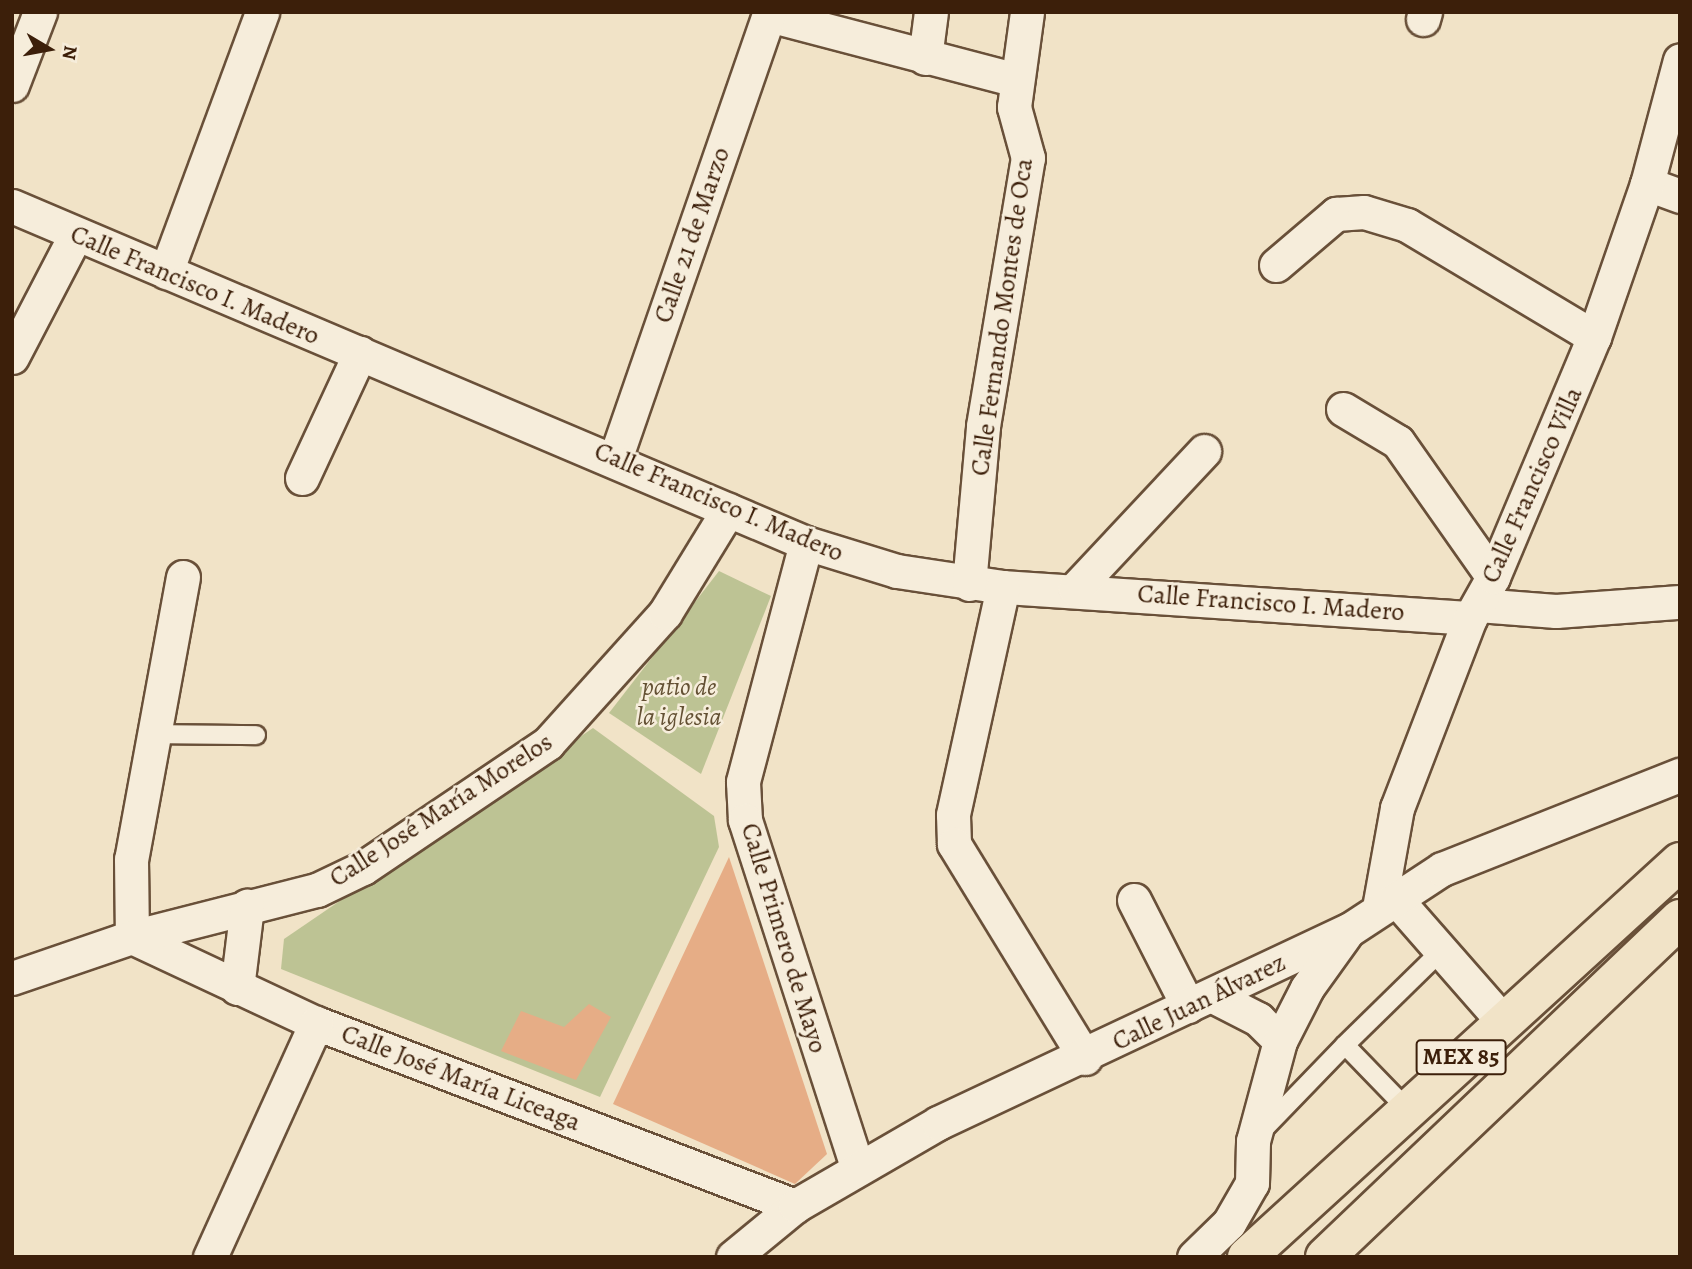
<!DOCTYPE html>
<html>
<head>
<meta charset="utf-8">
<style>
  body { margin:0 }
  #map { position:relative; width:1692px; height:1269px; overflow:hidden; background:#f1e3c7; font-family:Alegreya,serif }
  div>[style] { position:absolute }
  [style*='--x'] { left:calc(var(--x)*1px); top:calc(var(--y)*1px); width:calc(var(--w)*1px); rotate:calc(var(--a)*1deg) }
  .green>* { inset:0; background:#bdc394 }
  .building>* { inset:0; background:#e6ad86 }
  .roads { filter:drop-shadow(2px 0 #695039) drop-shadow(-2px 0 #695039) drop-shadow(0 2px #695039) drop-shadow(0 -2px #695039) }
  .service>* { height:18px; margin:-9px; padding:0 9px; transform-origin:9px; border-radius:9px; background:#f6eddb }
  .minor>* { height:33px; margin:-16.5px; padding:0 16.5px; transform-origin:16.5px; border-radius:16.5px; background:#f6eddb }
  .primary>* { height:38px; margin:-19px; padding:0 19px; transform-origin:19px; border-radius:19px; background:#f1e3c7 }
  span { translate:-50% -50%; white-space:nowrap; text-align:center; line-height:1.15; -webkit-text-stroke:5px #f6eddb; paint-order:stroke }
  .shield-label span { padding:2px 5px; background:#f6eddb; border:2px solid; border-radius:5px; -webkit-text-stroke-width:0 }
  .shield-label { font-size:24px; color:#3c1f0a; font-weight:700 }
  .street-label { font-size:26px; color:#3c1f0a }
  .park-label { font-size:26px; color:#635033; font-style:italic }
  .frame { position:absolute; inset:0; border:14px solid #3c1f0a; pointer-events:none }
  .north { position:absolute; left:14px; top:14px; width:70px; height:70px; -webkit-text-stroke:5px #f6eddb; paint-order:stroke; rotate:100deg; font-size:19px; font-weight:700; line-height:28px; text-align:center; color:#3c1f0a }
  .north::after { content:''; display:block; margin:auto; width:24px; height:32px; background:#3c1f0a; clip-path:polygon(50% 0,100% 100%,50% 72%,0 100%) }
</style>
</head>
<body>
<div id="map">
  <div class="green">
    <i style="clip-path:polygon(719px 571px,771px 596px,701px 774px,609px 713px)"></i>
    <i style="clip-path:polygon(593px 728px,714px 816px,719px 847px,600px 1097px,281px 969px,284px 939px)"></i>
  </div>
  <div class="building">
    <i style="clip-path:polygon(729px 857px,827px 1154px,795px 1184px,613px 1104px)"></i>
    <i style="clip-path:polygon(589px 1004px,611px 1017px,576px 1080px,501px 1051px,521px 1011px,564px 1027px)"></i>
  </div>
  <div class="roads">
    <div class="service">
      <i style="--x:154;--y:734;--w:102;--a:0.6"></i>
      <i style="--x:1345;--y:1045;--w:134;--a:-44.4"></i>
      <i style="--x:1260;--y:1133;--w:122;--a:-46"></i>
      <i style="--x:1345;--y:1045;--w:88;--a:45.9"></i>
    </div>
    <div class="minor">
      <i style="--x:769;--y:15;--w:255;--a:14.7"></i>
      <i style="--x:1423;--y:19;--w:7;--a:-74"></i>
      <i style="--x:925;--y:58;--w:46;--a:-82.6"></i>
      <i style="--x:12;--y:85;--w:78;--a:-69"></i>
      <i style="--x:1647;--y:184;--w:35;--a:20"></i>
      <i style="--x:12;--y:206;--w:863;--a:23"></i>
      <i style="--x:806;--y:543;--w:95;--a:17.1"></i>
      <i style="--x:897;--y:571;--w:107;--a:8.6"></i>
      <i style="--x:1003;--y:587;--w:468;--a:3.8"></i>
      <i style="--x:1276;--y:265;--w:79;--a:-40.4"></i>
      <i style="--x:1336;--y:214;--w:28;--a:-4"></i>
      <i style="--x:1364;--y:212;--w:45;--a:16.8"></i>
      <i style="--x:1407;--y:225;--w:218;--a:30.9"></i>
      <i style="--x:166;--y:272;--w:277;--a:-69.7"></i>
      <i style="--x:12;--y:357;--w:136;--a:-62.5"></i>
      <i style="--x:1343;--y:409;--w:64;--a:31"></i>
      <i style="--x:1398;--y:442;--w:165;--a:54.9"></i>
      <i style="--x:615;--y:459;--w:473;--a:-70.9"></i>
      <i style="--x:302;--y:478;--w:138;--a:-65.1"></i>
      <i style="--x:806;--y:543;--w:247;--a:104.8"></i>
      <i style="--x:743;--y:782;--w:38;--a:87"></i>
      <i style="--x:745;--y:820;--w:365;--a:72.1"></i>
      <i style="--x:183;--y:577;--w:287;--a:100.4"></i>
      <i style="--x:131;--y:859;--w:78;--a:89.3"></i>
      <i style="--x:132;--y:937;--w:203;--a:25.1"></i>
      <i style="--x:316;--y:1023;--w:513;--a:20.91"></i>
      <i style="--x:969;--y:584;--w:159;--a:-84.9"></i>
      <i style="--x:983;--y:426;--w:272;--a:-80.5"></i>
      <i style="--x:1028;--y:158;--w:53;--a:-105.4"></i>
      <i style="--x:1014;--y:107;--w:96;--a:-82.2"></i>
      <i style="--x:1003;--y:587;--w:233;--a:102.4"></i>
      <i style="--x:953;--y:815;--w:29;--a:88"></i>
      <i style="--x:954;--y:844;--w:251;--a:58.5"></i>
      <i style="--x:1075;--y:589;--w:189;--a:-46.9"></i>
      <i style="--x:1478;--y:605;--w:78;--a:4.4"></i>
      <i style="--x:1556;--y:611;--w:124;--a:-4.2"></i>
      <i style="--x:1395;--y:898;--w:161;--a:48.8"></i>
      <i style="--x:1134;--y:900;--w:119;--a:63"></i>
      <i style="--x:1379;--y:908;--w:102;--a:-79.8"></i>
      <i style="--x:1397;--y:808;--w:204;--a:-69"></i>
      <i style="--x:1470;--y:618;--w:47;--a:-60.7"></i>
      <i style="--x:1493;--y:577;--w:260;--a:-67.2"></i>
      <i style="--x:1594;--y:337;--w:162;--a:-70.9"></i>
      <i style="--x:1647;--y:184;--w:128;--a:-75.1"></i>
      <i style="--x:12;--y:978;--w:127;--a:-18.9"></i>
      <i style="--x:132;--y:937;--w:191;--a:-14.3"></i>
      <i style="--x:317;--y:890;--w:51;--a:-25.6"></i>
      <i style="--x:363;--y:868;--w:223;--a:-34"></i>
      <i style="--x:548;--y:743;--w:175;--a:-48"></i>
      <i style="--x:665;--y:613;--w:121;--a:-58.5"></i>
      <i style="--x:237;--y:988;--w:83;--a:-83"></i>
      <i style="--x:1213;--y:996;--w:51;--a:27.1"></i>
      <i style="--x:1258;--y:1019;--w:31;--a:45"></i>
      <i style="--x:210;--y:1257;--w:257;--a:-65.6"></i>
      <i style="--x:733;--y:1257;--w:80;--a:-39.4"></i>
      <i style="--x:795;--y:1206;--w:165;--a:-30.1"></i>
      <i style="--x:938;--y:1123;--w:454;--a:-25.2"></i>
      <i style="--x:1349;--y:930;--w:111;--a:-33.3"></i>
      <i style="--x:1442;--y:869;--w:256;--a:-21.6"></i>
      <i style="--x:1194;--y:1257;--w:49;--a:-44.2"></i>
      <i style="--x:1229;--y:1223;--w:46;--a:-60.1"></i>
      <i style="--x:1252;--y:1183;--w:42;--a:-88.6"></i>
      <i style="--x:1253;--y:1141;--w:104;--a:-74.9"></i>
      <i style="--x:1280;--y:1041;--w:59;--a:-63"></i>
      <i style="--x:1307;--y:988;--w:65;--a:-54.4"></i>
    </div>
    <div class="primary">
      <i style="--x:1247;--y:1257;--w:586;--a:-42.37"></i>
      <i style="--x:1325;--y:1257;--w:490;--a:-43.6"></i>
    </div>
  </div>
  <div class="shield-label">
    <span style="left:1461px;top:1057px">MEX 85</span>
  </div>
  <div class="street-label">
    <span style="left:692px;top:235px;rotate:-71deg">Calle 21 de Marzo</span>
    <span style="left:195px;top:285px;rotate:23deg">Calle Francisco I. Madero</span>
    <span style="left:1002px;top:317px;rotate:-82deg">Calle Fernando Montes de Oca</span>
    <span style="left:1532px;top:485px;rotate:-66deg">Calle Francisco Villa</span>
    <span style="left:719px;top:502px;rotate:23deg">Calle Francisco I. Madero</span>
    <span style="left:1271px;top:603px;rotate:4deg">Calle Francisco I. Madero</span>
    <span style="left:441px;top:810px;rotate:-33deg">Calle José María Morelos</span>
    <span style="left:784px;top:938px;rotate:73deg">Calle Primero de Mayo</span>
    <span style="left:1199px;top:1002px;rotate:-26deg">Calle Juan Álvarez</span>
    <span style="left:461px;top:1078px;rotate:21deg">Calle José María Liceaga</span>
  </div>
  <div class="park-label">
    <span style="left:679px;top:702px">patio de<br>la iglesia</span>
  </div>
  <div class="frame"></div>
  <div class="north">N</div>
</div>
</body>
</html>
